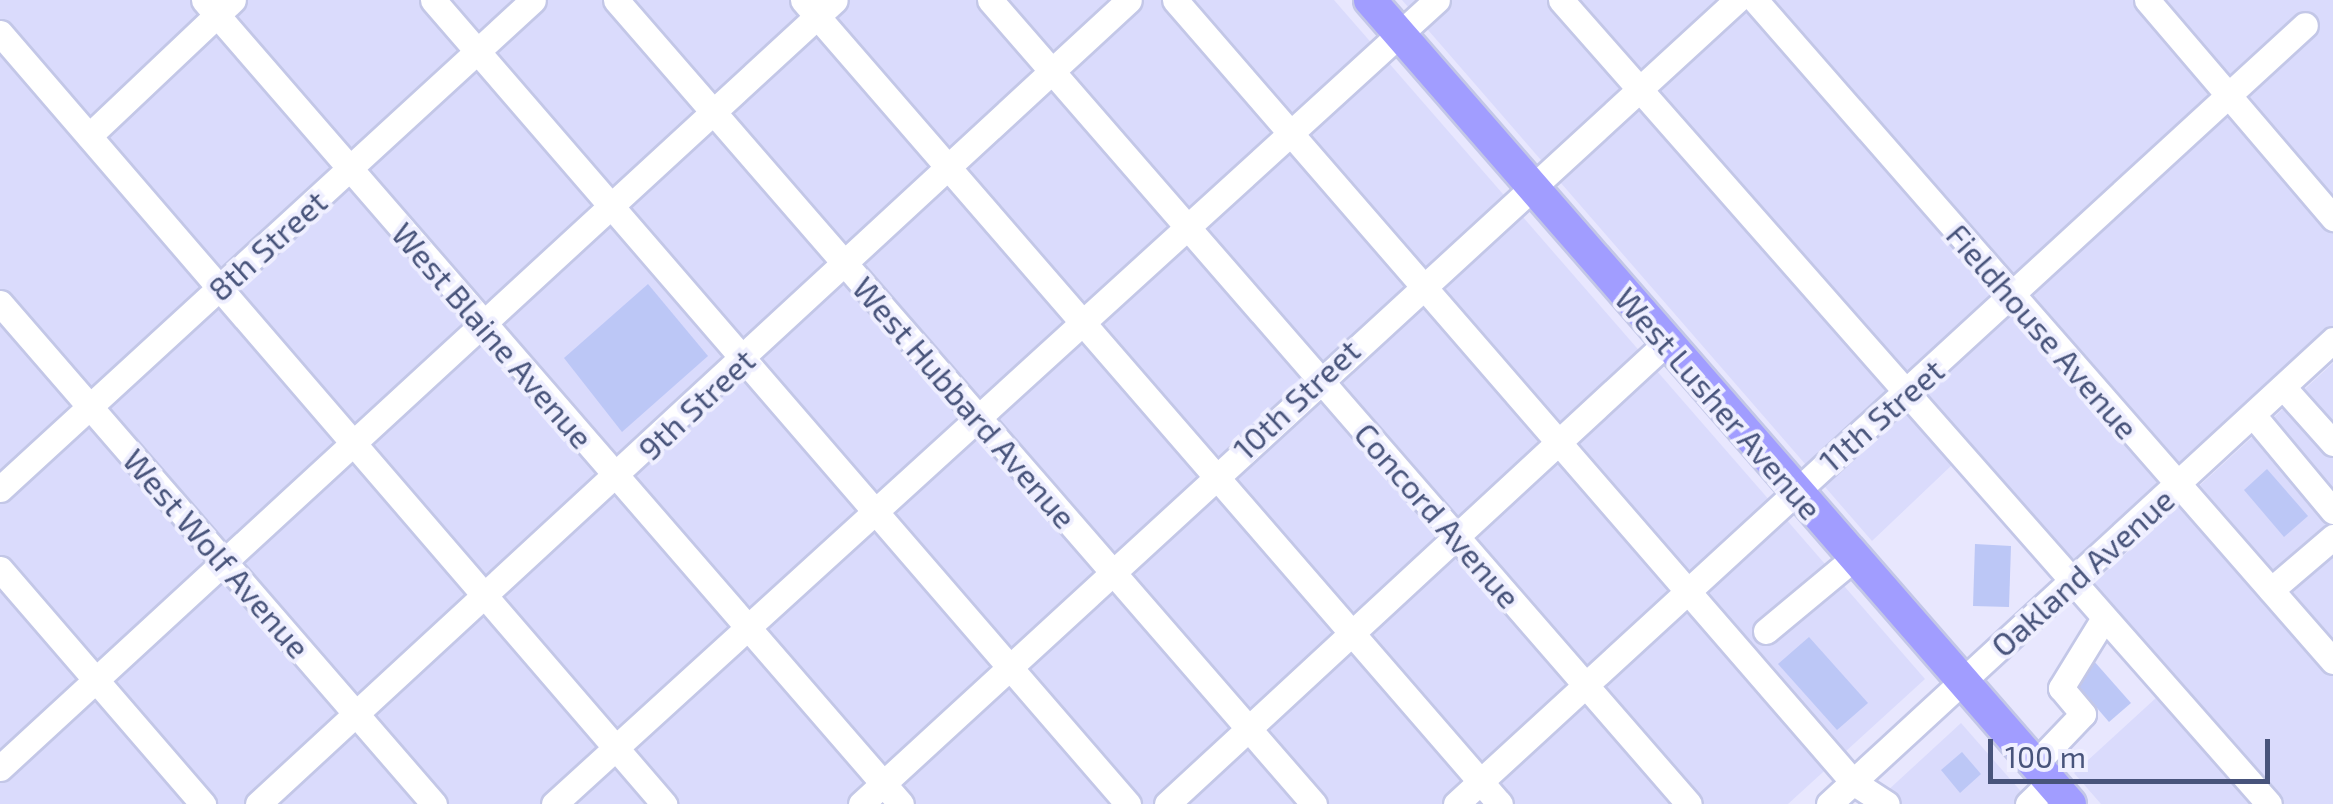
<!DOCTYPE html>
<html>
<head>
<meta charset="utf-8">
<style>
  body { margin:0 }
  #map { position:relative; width:2333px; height:804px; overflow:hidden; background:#e8e7fe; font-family:"Exo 2",sans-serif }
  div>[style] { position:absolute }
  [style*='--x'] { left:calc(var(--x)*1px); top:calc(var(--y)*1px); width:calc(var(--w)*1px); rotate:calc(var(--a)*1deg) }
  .residential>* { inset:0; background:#dadbfc }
  .building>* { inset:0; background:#bcc7f6 }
  .roads { filter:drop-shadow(2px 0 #c3c7e7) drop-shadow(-2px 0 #c3c7e7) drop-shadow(0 2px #c3c7e7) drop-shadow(0 -2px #c3c7e7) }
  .minor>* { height:25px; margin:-12.5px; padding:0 12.5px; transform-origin:12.5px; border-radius:12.5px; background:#fff }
  .major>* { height:32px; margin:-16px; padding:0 16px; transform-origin:16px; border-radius:16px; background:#a19dff }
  span { translate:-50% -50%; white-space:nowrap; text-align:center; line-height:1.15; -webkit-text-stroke:8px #efefff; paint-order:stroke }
  .street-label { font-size:32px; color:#48547b }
  .scale { position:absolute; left:1988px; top:739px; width:282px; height:45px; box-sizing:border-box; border:5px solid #48547b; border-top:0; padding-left:12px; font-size:30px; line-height:35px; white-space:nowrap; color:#48547b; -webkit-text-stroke:8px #efefff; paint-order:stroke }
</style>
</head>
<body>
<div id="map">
  <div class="residential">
    <i style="clip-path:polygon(0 0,1334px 0,1925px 679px,1788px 804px,0 804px)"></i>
    <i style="clip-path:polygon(1402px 0,2333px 0,2333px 326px,2057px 578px,1953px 464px,1872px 541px)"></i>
    <i style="clip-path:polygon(2333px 363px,2333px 804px,2101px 804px,2074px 773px,2169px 686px,2085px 591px)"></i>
    <i style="clip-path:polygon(1961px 723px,2032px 804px,1873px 804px)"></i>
  </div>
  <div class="building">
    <i style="clip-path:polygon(648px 284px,708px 356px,622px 432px,564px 358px)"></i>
    <i style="clip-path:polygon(2267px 469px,2308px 516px,2284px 537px,2244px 490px)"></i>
    <i style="clip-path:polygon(1975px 544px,2011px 546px,2009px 607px,1973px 606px)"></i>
    <i style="clip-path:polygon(1809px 637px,1868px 703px,1837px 730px,1778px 664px)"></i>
    <i style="clip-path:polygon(2093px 660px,2131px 703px,2109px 722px,2072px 679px)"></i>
    <i style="clip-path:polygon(1962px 752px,1981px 774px,1960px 793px,1941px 770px)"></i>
  </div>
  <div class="roads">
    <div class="minor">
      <i style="--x:204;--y:0;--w:1064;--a:49.08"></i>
      <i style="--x:433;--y:0;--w:1063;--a:49.16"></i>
      <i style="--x:616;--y:0;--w:1065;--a:49.04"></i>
      <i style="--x:803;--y:0;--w:1064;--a:49.08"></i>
      <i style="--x:990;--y:0;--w:1065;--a:49"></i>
      <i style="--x:1175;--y:0;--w:1035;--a:49.07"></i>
      <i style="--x:1853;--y:782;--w:40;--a:32.9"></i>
      <i style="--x:1561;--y:0;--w:1071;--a:48.63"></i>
      <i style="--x:1755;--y:0;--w:878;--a:48.83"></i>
      <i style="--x:2147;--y:0;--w:287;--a:49.5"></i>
      <i style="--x:0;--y:33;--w:1018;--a:49.26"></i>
      <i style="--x:89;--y:136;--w:198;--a:-43.4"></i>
      <i style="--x:0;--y:303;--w:663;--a:49.1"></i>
      <i style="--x:2283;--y:387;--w:75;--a:48.2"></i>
      <i style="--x:2253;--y:415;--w:125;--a:50.2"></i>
      <i style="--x:0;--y:489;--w:723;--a:-42.53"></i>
      <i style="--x:0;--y:569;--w:311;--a:49.2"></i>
      <i style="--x:2271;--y:590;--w:82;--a:-40.5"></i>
      <i style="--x:1766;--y:631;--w:114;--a:-39.7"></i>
      <i style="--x:2035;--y:764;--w:69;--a:-46.2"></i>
      <i style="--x:2083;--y:714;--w:34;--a:-130"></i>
      <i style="--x:2061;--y:688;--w:76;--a:-58.4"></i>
      <i style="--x:0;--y:768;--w:1134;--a:-42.61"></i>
      <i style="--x:258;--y:804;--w:1185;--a:-42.71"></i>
      <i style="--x:554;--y:804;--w:1194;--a:-42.32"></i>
      <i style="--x:861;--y:804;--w:1189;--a:-42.55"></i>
      <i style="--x:1167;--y:804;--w:681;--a:-42.74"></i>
      <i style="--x:1456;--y:804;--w:1152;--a:-42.54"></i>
      <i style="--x:1829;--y:804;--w:685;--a:-42.63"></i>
      <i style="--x:2028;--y:804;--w:32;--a:-44"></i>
    </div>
    <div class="major">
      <i style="--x:1370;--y:0;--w:1066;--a:48.96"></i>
    </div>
  </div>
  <div class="street-label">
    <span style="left:267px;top:245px;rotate:-42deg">8th Street</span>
    <span style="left:2043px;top:331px;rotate:49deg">Fieldhouse Avenue</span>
    <span style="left:493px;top:335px;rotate:49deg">West Blaine Avenue</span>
    <span style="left:1296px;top:399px;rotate:-43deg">10th Street</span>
    <span style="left:965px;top:402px;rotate:49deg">West Hubbard Avenue</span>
    <span style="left:1719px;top:403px;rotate:49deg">West Lusher Avenue</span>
    <span style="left:696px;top:404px;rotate:-43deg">9th Street</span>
    <span style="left:1881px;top:415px;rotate:-41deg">11th Street</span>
    <span style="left:1438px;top:515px;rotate:49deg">Concord Avenue</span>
    <span style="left:217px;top:553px;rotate:49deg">West Wolf Avenue</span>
    <span style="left:2082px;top:572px;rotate:-42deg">Oakland Avenue</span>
  </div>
  <div class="scale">100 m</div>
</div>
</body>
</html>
